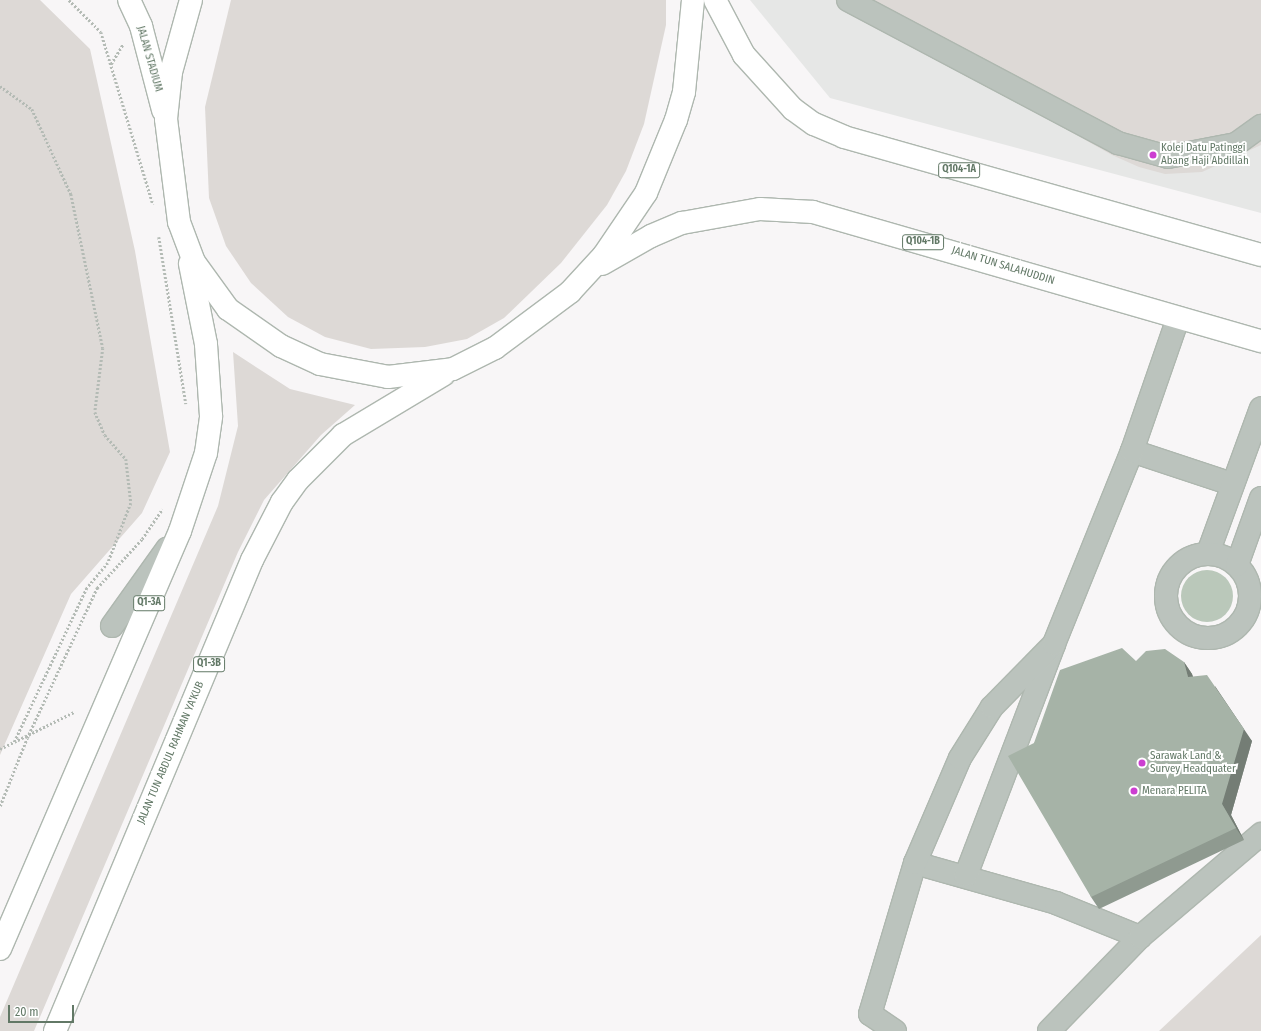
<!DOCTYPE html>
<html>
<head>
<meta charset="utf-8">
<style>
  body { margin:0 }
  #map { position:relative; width:1261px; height:1031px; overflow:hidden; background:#f8f6f7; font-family:"Fira Sans Condensed",sans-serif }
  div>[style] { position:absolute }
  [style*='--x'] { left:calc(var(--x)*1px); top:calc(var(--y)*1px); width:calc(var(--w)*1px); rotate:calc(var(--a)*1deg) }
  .built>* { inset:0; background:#e6e7e6 }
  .green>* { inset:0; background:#ddd9d6 }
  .water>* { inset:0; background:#bac8ba }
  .round { border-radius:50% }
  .path>* { height:2.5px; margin-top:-1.25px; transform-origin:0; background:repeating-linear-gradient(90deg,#b4bbb5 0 2px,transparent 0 4px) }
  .roads { filter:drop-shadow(1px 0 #aeb7af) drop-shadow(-1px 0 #aeb7af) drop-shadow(0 1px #aeb7af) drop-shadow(0 -1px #aeb7af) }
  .minor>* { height:22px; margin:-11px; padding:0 11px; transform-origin:11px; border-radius:11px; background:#bbc3bd }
  .minor>.ring { margin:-11px; padding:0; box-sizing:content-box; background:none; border:22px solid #bbc3bd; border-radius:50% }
  .major>* { height:22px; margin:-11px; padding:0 11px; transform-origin:11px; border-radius:11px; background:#fff }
  .wall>* { inset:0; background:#8f9a90 }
  .shaded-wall>* { inset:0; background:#747d75 }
  .building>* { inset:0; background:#a6b3a7 }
  .dots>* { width:11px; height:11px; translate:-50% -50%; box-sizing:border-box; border:2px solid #fff; border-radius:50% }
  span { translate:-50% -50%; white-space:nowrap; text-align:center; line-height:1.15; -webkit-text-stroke:4px #fff; paint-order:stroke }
  .shield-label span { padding:1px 3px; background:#fff; border:1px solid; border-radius:3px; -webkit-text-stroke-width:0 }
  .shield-label { font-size:10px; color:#627866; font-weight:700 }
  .street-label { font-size:11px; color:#627866 }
  .poi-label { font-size:11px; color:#627866 }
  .left { translate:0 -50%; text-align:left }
  .scale { position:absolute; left:8px; top:1005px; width:66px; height:18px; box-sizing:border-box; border:2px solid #627866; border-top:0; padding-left:5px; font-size:12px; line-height:14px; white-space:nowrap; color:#627866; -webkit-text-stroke:3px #fff; paint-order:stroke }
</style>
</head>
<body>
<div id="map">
  <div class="built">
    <i style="clip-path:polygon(750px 0,1261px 0,1261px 213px,830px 98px)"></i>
  </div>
  <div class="green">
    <i style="clip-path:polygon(0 0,40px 0,90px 49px,135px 251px,170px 452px,142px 513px,71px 594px,0 755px)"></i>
    <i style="clip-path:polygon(231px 0,666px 0,666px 25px,644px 124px,626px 171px,607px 205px,561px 263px,504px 318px,467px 339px,425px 347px,371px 349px,325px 337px,288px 317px,251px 283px,226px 246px,209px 198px,205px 107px)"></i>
    <i style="clip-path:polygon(835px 0,1261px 0,1261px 145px,1202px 172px,1165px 174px,1139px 167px,1112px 155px)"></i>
    <i style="clip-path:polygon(233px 352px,290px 389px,355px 405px,321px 435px,264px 500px,238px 552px,34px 1031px,0 1031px,0 1017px,218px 506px,238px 426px)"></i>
    <i style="clip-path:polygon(1261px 935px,1261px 1031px,1159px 1031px)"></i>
  </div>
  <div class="water">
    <i class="round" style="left:1181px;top:570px;width:52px;height:52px"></i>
  </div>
  <div class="path">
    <i style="--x:69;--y:0;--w:45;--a:45"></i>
    <i style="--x:101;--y:32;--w:180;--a:73.2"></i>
    <i style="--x:111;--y:64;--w:23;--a:-59"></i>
    <i style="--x:0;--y:86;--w:39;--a:36"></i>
    <i style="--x:32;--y:109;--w:94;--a:65.4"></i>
    <i style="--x:71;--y:194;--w:157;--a:78.3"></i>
    <i style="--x:103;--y:348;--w:64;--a:97.1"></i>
    <i style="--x:95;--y:412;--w:25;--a:67"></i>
    <i style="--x:105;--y:435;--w:32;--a:49"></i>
    <i style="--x:126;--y:459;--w:44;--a:83.5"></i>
    <i style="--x:131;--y:503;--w:64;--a:111"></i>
    <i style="--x:108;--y:563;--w:33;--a:130"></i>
    <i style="--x:87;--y:588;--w:171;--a:115.2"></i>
    <i style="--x:159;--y:237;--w:169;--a:80.8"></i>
    <i style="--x:0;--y:749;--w:83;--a:-26.6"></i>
    <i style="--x:0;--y:806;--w:73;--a:-68.3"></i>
    <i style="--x:27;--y:738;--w:166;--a:-65"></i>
    <i style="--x:97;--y:588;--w:67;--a:-47.4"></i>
    <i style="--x:142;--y:539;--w:36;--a:-56"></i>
  </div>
  <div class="roads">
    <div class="minor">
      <i style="--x:848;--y:0;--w:306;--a:27.9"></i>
      <i style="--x:1118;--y:143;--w:52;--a:15.6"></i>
      <i style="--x:1168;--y:157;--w:69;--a:-10.8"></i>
      <i style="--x:1236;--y:144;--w:31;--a:-36"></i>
      <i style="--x:1132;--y:451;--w:105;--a:18.3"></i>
      <i style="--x:1208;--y:553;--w:154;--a:-69.9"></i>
      <i class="ring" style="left:1166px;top:554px;width:62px;height:62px"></i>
      <i style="--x:1237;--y:565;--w:71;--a:-70.3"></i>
      <i style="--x:112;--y:626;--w:95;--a:-54.5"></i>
      <i style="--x:915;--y:863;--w:147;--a:15.8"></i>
      <i style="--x:1056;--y:903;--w:91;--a:22"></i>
      <i style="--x:966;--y:875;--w:246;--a:-69.1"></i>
      <i style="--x:895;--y:1031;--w:30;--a:-146"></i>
      <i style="--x:870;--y:1014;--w:158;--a:-73.4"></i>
      <i style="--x:915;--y:863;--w:114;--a:-66.8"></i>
      <i style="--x:960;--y:758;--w:60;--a:-57.9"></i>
      <i style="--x:992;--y:707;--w:88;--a:-45.5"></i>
      <i style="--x:1054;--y:644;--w:208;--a:-68"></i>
      <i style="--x:1132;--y:451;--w:141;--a:-70.9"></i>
      <i style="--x:1049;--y:1031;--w:131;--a:-45.9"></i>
      <i style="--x:1140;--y:937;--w:159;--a:-40.4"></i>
    </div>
    <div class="major">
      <i style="--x:129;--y:0;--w:29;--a:65"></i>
      <i style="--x:141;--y:26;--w:87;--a:75.3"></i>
      <i style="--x:191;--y:0;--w:75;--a:105.5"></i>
      <i style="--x:171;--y:72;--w:47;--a:96.1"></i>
      <i style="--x:166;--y:119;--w:104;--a:82.8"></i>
      <i style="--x:179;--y:222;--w:43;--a:69.4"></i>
      <i style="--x:194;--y:262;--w:58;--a:54.1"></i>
      <i style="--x:228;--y:309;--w:65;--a:34.9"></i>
      <i style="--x:281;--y:346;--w:43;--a:24.8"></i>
      <i style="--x:320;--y:364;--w:69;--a:10.8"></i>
      <i style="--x:388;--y:377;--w:65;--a:-7"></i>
      <i style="--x:453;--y:369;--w:47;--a:-26.6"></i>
      <i style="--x:495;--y:348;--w:94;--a:-36.7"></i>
      <i style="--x:570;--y:292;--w:50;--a:-47.4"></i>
      <i style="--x:604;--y:255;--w:75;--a:-55.9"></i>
      <i style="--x:646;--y:193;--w:79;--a:-67.7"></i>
      <i style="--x:676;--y:120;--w:29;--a:-74"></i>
      <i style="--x:684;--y:92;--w:92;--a:-84.4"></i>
      <i style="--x:715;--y:0;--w:62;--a:62.2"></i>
      <i style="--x:744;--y:55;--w:73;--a:47.8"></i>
      <i style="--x:793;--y:109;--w:26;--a:36"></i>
      <i style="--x:814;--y:124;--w:33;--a:23"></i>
      <i style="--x:844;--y:137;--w:433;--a:15.8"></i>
      <i style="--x:602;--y:264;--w:56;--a:-29.7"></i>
      <i style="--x:651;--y:236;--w:34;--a:-23"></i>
      <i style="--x:682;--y:223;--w:79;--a:-10.2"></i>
      <i style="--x:760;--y:209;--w:53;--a:3.2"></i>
      <i style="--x:813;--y:212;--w:466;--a:16.1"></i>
      <i style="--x:0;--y:949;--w:455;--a:-66.7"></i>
      <i style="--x:180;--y:531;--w:82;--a:-71.6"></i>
      <i style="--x:206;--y:453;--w:37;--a:-82"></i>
      <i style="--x:211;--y:416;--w:72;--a:-94"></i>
      <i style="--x:206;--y:344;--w:82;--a:-101.3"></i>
      <i style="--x:55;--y:1031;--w:511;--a:-67.3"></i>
      <i style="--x:252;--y:560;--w:65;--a:-62.7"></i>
      <i style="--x:282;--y:502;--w:27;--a:-54"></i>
      <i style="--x:298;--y:480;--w:64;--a:-45"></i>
      <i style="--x:343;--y:435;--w:117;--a:-31"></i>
    </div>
  </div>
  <div class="wall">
    <i style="clip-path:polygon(1136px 661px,1184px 662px,1192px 674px,1193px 677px,1252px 741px,1231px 815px,1244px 840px,1099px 909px,1091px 897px,1034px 743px)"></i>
  </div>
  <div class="shaded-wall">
    <i style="clip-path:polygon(1184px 662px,1192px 674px,1197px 689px,1188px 677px)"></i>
    <i style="clip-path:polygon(1215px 686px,1252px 741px,1231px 815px,1244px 840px,1236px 828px,1222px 804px)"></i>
  </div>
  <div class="building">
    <i style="clip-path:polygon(1122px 648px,1136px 661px,1146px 651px,1165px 649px,1184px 662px,1188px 677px,1207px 675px,1244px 729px,1222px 804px,1236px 828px,1091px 897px,1008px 756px,1034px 743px,1060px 670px)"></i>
  </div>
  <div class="dots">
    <i style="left:1153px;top:155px;background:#cc3ed1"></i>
    <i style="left:1142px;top:763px;background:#cc3ed1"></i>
    <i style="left:1134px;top:791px;background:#cc3ed1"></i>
  </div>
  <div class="shield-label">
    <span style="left:959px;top:170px">Q104-1A</span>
    <span style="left:923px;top:242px">Q104-1B</span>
    <span style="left:149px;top:603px">Q1-3A</span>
    <span style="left:209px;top:664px">Q1-3B</span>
  </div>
  <div class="street-label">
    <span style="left:149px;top:59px;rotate:74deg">JALAN STADIUM</span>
    <span style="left:1003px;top:266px;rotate:17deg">JALAN TUN SALAHUDDIN</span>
    <span style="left:171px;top:753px;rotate:-67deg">JALAN TUN ABDUL RAHMAN YA'KUB</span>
  </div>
  <div class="poi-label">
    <span class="left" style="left:1161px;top:155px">Kolej Datu Patinggi<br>Abang Haji Abdillah</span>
    <span class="left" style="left:1150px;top:763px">Sarawak Land &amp;<br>Survey Headquater</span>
    <span class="left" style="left:1142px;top:791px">Menara PELITA</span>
  </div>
  <div class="scale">20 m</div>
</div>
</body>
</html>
